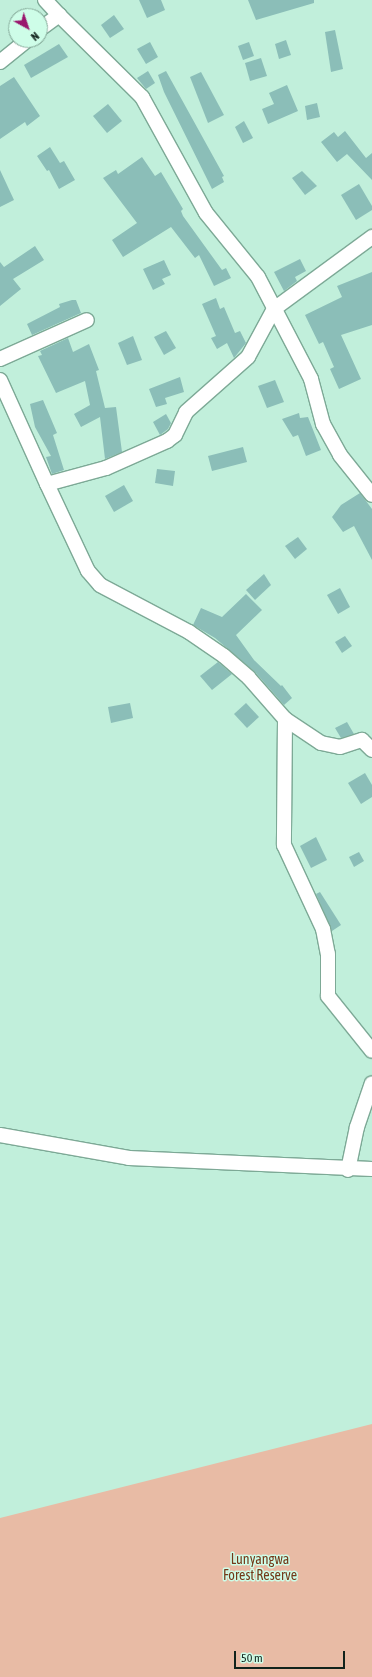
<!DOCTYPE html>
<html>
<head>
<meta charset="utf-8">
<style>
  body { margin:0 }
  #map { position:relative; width:372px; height:1677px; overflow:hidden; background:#c1efdb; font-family:"Asap Condensed",sans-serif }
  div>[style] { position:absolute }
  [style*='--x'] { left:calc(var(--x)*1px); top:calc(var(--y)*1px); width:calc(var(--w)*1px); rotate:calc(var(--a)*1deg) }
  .green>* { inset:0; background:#e8bba5 }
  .building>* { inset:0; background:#8bbeb8 }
  .roads { filter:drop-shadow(1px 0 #7da996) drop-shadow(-1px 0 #7da996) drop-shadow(0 1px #7da996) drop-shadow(0 -1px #7da996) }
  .street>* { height:14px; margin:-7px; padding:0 7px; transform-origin:7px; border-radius:7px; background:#fff }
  span { translate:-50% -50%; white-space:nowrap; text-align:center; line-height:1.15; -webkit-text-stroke:3px #cefde8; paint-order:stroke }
  .park-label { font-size:14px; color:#733818 }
  .north { position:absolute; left:8px; top:8px; width:40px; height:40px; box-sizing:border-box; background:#cefde8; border:1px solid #82a696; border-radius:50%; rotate:140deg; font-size:11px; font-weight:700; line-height:16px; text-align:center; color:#11231c }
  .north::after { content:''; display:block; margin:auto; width:14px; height:18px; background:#99176d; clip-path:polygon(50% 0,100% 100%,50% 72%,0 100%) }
  .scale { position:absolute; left:234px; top:1651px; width:111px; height:18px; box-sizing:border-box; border:2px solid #11231c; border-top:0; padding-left:5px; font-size:12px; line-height:14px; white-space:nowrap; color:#11231c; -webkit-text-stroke:3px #cefde8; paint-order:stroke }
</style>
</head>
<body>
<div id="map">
  <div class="green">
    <i style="clip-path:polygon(372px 1424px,372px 1677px,0 1677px,0 1518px)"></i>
  </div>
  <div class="building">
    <i style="clip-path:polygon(139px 0,161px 0,165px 10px,147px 18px)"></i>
    <i style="clip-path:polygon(248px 0,314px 0,314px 3px,256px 20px)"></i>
    <i style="clip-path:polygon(114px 15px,124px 29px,110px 38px,101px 25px)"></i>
    <i style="clip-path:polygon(335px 30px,343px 69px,331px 72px,325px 32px)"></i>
    <i style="clip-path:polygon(286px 40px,291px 55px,279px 59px,275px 44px)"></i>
    <i style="clip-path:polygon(150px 42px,158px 57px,146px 64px,137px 49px)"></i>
    <i style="clip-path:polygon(249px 42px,254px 56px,243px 60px,238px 46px)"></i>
    <i style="clip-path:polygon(59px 44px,68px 57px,31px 78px,24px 65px)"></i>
    <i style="clip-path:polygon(261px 58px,267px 76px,250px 81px,245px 63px)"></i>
    <i style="clip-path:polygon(148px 71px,155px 83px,146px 89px,137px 78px)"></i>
    <i style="clip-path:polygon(166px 71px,224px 176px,222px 177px,224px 182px,212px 189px,164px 92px,158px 75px)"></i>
    <i style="clip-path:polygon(201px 72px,224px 115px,208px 123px,190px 77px)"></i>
    <i style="clip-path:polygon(14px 77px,40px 116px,27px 126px,25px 122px,0 139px,0 86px)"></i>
    <i style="clip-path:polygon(287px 85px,298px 111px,268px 124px,262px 109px,274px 104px,269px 93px)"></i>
    <i style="clip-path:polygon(317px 103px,320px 117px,307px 120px,305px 106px)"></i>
    <i style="clip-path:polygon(108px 104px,122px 121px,107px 133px,93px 116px)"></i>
    <i style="clip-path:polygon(244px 121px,253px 138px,243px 143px,235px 127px)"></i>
    <i style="clip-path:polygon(345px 131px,366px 158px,372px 153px,372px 180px,347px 154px,337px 162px,321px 142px,334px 132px,338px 137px)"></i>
    <i style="clip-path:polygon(50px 147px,60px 163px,64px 161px,75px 180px,59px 189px,49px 170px,47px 171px,37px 156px)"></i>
    <i style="clip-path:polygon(142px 157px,155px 176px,161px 172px,183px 209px,181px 211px,183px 216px,222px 270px,226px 268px,231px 278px,214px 286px,199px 255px,195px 258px,171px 227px,123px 257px,112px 240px,137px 223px,103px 178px,116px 170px,118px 174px)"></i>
    <i style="clip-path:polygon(0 170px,14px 200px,0 207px)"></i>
    <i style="clip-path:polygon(302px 171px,317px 186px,305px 195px,292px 178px)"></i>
    <i style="clip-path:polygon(359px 184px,372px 206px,372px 210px,356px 220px,341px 195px)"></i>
    <i style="clip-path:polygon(35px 246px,44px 260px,13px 279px,21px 289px,0 306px,0 262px,4px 267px)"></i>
    <i style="clip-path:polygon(300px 259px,306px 271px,295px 277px,297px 281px,284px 291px,274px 272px)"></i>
    <i style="clip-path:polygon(164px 260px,171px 275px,162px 279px,165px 284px,153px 290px,143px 269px)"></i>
    <i style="clip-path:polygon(372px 272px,372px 325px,341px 335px,361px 379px,339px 389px,330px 369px,334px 367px,323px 342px,319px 344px,305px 315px,342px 297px,337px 286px)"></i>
    <i style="clip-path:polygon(216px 298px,220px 309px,224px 307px,235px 333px,240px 331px,246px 343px,234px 358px,227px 343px,217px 349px,211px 338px,216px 336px,202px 304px)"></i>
    <i style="clip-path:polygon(72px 300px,76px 300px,81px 313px,32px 335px,27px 324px,60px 307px,59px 304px)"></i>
    <i style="clip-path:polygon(166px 331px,176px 348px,164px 355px,154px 337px)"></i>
    <i style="clip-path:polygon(133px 336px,142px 360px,127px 365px,118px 343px)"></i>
    <i style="clip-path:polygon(68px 338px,73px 352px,89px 344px,99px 370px,96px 371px,105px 408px,116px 407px,122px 452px,105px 459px,100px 417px,81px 427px,74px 414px,90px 405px,85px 381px,56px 393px,38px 356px,42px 355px,40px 351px)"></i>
    <i style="clip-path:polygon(180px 377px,184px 392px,165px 398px,167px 404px,156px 407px,149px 389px)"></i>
    <i style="clip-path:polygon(275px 380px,284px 402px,267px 408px,258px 386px)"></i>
    <i style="clip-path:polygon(43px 400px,57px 433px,53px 435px,64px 470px,52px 474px,46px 457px,51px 456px,35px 427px,30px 404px)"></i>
    <i style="clip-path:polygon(299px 413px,300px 418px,308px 417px,321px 450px,306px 456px,298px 435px,293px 437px,282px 419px)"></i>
    <i style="clip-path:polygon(166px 414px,171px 423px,168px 429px,160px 435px,153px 422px)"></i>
    <i style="clip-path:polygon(243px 447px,247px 462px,212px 471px,208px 456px)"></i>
    <i style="clip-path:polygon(157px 469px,175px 471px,173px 486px,155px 483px)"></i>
    <i style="clip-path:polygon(124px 485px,133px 501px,114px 512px,105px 496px)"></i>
    <i style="clip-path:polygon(360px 493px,372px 509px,372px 560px,354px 526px,343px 532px,332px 517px,341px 505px)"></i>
    <i style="clip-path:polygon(298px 537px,307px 549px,295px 559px,285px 546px)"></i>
    <i style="clip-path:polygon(264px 574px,271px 585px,255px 600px,246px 590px)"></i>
    <i style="clip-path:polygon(340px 588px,350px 607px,338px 614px,327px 595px)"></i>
    <i style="clip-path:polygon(246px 594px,262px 610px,236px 635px,254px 660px,281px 686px,282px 685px,292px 698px,284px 705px,255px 672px,215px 638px,193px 625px,201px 608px,222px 617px)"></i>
    <i style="clip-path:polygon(345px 636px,352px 646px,342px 653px,335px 642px)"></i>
    <i style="clip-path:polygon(218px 662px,232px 674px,212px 690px,200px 676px)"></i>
    <i style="clip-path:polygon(130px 703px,133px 718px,111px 723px,108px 707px)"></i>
    <i style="clip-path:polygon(246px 703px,259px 717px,247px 728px,234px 714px)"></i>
    <i style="clip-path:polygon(347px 722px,354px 734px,341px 738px,335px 728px)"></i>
    <i style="clip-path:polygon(365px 773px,372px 785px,372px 797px,361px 804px,348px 783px)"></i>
    <i style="clip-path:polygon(316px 837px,327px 860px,311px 868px,300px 846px)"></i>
    <i style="clip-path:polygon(359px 852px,364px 861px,354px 867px,349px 857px)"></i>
    <i style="clip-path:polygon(320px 892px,341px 925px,332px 931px,316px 894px)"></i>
  </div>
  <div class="roads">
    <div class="street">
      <i style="--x:45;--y:0;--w:21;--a:47"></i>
      <i style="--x:40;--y:29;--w:24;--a:-36"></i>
      <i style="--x:59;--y:15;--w:117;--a:44.7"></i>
      <i style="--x:142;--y:97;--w:132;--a:61.1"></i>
      <i style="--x:206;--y:213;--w:82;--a:50.9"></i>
      <i style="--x:258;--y:277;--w:115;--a:62.5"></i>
      <i style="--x:311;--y:379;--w:47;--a:75.1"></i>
      <i style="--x:323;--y:424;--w:35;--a:61"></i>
      <i style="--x:340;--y:455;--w:51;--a:51.3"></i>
      <i style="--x:0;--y:62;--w:35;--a:-39"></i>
      <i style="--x:0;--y:359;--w:95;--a:-24.1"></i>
      <i style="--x:0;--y:380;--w:114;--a:65.7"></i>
      <i style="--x:47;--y:484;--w:61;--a:-15.2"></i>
      <i style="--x:106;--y:468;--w:67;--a:-23.9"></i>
      <i style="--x:167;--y:441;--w:10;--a:-37"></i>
      <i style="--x:175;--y:435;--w:25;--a:-64"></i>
      <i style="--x:186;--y:412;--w:83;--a:-41.6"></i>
      <i style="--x:248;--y:357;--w:55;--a:-61.6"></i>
      <i style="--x:274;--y:309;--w:122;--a:-36.3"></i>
      <i style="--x:47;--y:484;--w:96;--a:64.8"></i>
      <i style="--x:88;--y:571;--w:18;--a:49"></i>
      <i style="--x:100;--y:585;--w:101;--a:27.8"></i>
      <i style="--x:189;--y:632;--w:42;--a:34.4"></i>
      <i style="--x:224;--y:656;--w:33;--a:41"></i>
      <i style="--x:249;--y:678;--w:55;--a:48.7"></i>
      <i style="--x:285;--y:719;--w:43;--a:33.7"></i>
      <i style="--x:321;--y:743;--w:19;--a:12"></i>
      <i style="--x:340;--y:747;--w:23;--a:-18"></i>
      <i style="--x:362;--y:740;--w:14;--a:45"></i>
      <i style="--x:285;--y:719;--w:126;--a:90.5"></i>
      <i style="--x:284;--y:845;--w:93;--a:65.1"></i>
      <i style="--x:323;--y:929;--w:25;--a:79"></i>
      <i style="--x:328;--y:954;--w:42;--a:90"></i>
      <i style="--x:328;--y:996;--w:70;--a:51.3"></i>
      <i style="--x:0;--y:1135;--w:131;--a:10.1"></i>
      <i style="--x:129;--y:1158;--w:243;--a:2.6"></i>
      <i style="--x:348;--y:1170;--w:44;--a:-78.2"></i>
      <i style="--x:357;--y:1127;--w:46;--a:-71.2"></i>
    </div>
  </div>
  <div class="park-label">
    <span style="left:260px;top:1567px">Lunyangwa<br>Forest Reserve</span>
  </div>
  <div class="north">N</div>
  <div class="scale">50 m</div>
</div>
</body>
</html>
